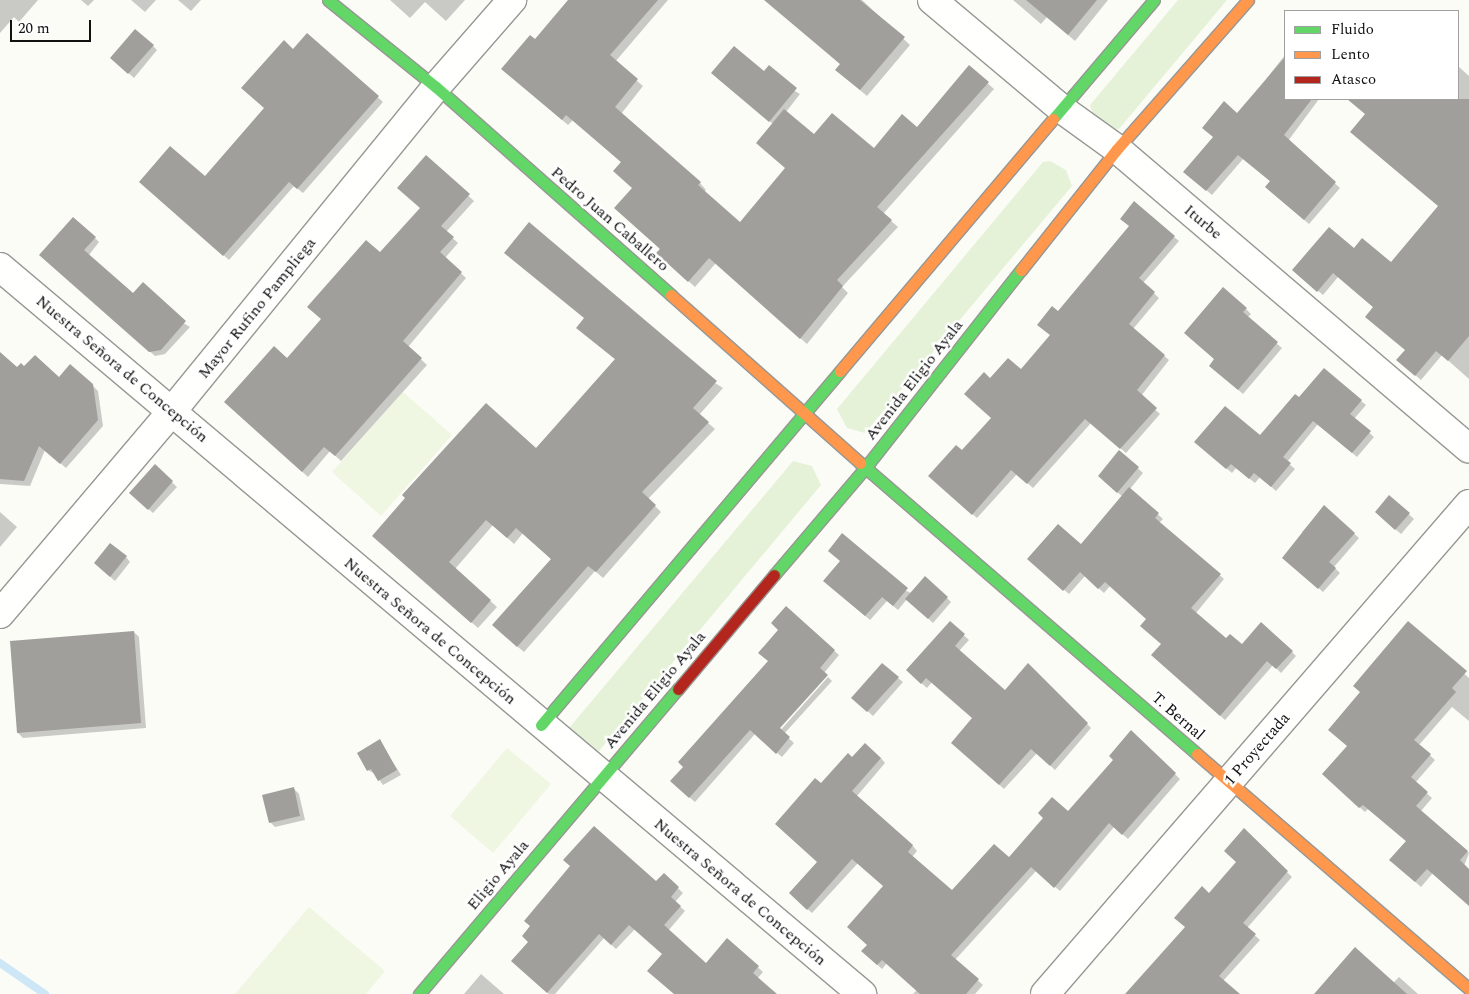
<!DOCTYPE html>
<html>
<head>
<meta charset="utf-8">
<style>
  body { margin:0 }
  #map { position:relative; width:1469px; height:994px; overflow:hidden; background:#fcfcf7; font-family:Spectral,serif }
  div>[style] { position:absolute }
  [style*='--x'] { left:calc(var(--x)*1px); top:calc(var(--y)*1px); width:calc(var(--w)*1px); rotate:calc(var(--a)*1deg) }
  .green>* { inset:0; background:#e5f2d7 }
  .pitch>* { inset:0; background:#eff6e1 }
  .shadow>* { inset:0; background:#0003 }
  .stream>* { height:8px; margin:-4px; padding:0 4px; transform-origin:4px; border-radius:4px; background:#cee7f6 }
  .building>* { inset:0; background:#a09f9c }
  .roads { filter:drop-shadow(1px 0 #979795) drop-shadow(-1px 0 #979795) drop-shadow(0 1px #979795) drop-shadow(0 -1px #979795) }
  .street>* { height:28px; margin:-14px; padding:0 14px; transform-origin:14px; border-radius:14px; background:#fffffe }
  .fast>* { height:11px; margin:-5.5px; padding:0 5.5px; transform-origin:5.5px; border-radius:5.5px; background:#63d668 }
  .slow>* { height:11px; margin:-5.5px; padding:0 5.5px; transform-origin:5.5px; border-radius:5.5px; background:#ff974d }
  .jam>* { height:11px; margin:-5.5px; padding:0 5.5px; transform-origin:5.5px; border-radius:5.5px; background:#b3261e }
  span { translate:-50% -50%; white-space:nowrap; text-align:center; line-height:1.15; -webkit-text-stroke:5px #fff; paint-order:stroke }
  .street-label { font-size:16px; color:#111 }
  .legend { position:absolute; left:1284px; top:10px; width:175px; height:90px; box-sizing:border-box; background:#fff; border:1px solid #a0a0a0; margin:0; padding:6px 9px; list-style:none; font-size:15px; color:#111 }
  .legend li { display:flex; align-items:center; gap:10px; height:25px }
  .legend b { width:25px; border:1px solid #a0a0a0 }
  .scale { position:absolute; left:10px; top:20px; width:81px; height:22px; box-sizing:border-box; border:2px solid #111; border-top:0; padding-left:6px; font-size:15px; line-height:18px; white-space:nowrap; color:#111; -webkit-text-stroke:4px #fff; paint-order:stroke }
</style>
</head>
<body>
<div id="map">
  <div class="green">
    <i style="clip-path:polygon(1178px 0,1227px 0,1119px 129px,1113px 130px,1094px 116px,1090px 105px)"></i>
    <i style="clip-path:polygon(1050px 161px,1066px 170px,1072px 186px,865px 433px,847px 428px,837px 409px,1043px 162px)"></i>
    <i style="clip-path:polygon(793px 461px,812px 466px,821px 485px,599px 751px,592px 751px,572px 734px,570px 727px)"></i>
  </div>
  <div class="pitch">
    <i style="clip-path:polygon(403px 392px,452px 435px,381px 516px,332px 472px)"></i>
    <i style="clip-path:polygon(507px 748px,551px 784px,493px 853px,450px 816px)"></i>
    <i style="clip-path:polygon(309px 907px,385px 971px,366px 994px,235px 994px)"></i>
  </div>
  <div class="shadow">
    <i style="clip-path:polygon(0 0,38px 0,19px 22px,14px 17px,0 33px)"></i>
    <i style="clip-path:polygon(81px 0,94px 0,88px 6px)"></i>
    <i style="clip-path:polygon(131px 0,156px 0,145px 12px)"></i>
    <i style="clip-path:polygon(178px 0,201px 0,191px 11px)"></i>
    <i style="clip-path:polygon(390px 0,465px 0,446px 21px,425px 2px,410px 18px)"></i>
    <i style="clip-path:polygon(573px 0,668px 0,615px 62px,643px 86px,621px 114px,700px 183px,706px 190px,704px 192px,740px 224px,787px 168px,773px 124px,717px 78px,764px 73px,800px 94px,786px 112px,814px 136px,874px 150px,917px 129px,969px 67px,994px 89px,883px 214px,898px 227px,842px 287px,848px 293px,807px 344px,716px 263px,695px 287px,664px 259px,622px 163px,573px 120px,568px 125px,509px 75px)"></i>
    <i style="clip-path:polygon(771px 0,862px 0,910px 45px,867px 96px,843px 76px,841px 65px)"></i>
    <i style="clip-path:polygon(1013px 0,1108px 0,1075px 41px,1047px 17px,1041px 24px)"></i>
    <i style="clip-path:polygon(308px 34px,383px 102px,303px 193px,294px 186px,229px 260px,145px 186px,205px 178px,265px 108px,293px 51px)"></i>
    <i style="clip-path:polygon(153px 46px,157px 50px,134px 78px,116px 62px)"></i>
    <i style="clip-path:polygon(1285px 55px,1285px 99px,1319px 99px,1288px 141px,1340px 188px,1309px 224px,1271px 192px,1271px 182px,1243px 159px,1212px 195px,1190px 176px)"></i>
    <i style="clip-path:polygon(1458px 66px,1469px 76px,1469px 379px,1442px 355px,1421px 380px,1403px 365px,1406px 351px,1374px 308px,1338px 277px,1323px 295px,1299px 275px,1354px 250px,1391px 264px,1439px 206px,1366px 114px,1348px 99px,1458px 99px)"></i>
    <i style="clip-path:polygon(426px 157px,474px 201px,446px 232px,458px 243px,445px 258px,466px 278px,408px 347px,427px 365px,341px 461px,330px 451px,308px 477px,231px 407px,287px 359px,421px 208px)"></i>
    <i style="clip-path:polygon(1174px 237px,1179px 241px,1143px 283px,1159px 298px,1133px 329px,1169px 360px,1141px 396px,1160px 414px,1126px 453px,1091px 423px,1033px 488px,1017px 474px,977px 518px,934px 480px,992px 418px,990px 380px,1021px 371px,1051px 336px,1043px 329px,1058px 313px)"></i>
    <i style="clip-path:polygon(95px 238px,99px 242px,89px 255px,134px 294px,190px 327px,165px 354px,155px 356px,46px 260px)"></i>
    <i style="clip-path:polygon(506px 253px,723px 388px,699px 415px,715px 429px,648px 499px,661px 512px,603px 578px,595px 571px,524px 652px,500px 632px,552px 560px,523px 533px,514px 544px,493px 525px,455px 569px,497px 607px,478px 628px,380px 542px,537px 450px,616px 360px,584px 334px,585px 318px)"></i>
    <i style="clip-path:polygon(1246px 309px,1251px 314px,1247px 318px,1282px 348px,1243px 394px,1215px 370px,1216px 360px,1190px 338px)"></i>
    <i style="clip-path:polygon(0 354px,17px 369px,92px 385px,98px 391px,103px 426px,66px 468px,45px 450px,30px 486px,0 484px)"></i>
    <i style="clip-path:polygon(1361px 401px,1366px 405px,1354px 419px,1374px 437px,1357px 457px,1318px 424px,1287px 462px,1295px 469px,1276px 491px,1260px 477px,1255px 483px,1236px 468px,1232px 473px,1201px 447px,1260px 437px)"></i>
    <i style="clip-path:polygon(1120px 452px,1143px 473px,1130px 489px,1163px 519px,1159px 523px,1224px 579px,1196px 613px,1226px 640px,1242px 646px,1292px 652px,1296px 656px,1281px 673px,1273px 665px,1225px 720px,1157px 659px,1162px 644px,1148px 619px,1110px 586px,1104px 593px,1085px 576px,1069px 594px,1034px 564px,1081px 546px,1123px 497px,1104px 481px)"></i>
    <i style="clip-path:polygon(155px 466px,177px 487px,153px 513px,136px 498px)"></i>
    <i style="clip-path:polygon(1390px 497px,1414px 519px,1401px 534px,1381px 517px)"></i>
    <i style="clip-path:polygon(1324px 507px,1359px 538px,1334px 567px,1340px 573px,1323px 592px,1289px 562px,1304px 535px,1302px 532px)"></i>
    <i style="clip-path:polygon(0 512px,17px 527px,0 547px)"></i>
    <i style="clip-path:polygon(126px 557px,130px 562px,115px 581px,100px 568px)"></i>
    <i style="clip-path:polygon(841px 562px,911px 593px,947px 598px,951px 602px,933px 623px,907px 599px,898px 610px,887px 601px,870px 620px,830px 586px)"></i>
    <i style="clip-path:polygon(786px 608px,839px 655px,775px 732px,777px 734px,828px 677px,832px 681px,784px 734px,794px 743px,782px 757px,755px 734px,695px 802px,676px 786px,769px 661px)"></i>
    <i style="clip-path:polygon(950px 623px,969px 640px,959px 651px,1005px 692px,1029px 665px,1091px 728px,1055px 770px,1037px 753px,1004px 789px,957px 747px,973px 718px,932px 682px,927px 688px,912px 675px)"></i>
    <i style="clip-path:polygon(1408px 623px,1469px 678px,1469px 721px,1452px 707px,1419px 745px,1435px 760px,1415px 783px,1432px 798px,1421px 811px,1469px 853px,1464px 866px,1469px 870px,1469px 905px,1433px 873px,1421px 887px,1396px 865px,1407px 842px,1368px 809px,1365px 812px,1328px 779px,1349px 746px,1362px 693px)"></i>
    <i style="clip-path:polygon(134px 632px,139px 637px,146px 728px,23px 738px,18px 733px,11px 642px)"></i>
    <i style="clip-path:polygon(898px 678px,903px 682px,873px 716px,853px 698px)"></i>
    <i style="clip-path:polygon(1131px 732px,1180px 779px,1128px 839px,1114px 827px,1060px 891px,1036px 871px,955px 960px,983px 985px,975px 994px,913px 994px,917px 990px,887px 963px,882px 969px,868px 956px,885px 886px,858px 863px,812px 913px,795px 898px,818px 862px,821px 785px,852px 759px,881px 758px,885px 763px,857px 796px,913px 846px,917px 851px,912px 857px,953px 892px,1009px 859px,1069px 812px,1115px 760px)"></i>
    <i style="clip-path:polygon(380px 741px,401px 775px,383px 785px,375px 774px,368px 770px)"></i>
    <i style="clip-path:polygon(294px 789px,299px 794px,305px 820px,275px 827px,270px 822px)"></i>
    <i style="clip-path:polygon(1244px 830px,1292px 877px,1247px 928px,1260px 940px,1223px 981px,1237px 994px,1140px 994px,1209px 894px,1238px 862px)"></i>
    <i style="clip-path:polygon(664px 875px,683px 893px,675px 902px,685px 911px,668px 931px,706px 964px,728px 940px,763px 972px,757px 979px,775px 994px,675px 994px,664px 954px,635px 929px,616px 949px,604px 938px,555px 994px,549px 994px,517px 966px,656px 883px)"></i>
    <i style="clip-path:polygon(481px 974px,504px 994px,464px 994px)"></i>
    <i style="clip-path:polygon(1399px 977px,1418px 994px,1315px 994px,1393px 983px)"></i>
  </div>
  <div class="stream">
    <i style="--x:0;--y:963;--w:55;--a:34.6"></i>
  </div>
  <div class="building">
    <i style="clip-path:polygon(568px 0,658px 0,610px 55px,638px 79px,615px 107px,701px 182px,698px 185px,740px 222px,785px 168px,756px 143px,784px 109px,814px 134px,832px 113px,874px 148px,902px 114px,917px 127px,969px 65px,989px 82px,877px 207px,892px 220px,837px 280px,843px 286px,800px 339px,709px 258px,688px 282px,656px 253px,660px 249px,614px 208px,632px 188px,613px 171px,621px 162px,566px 115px,562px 120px,501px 69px,530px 35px,535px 39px)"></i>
    <i style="clip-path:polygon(764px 0,860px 0,905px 37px,860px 90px,835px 70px,840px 64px)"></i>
    <i style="clip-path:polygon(1026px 0,1097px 0,1068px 35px)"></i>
    <i style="clip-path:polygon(135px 29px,154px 45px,128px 74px,110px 58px)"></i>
    <i style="clip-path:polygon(307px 33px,379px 96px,297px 189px,289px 182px,223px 256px,139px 182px,170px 146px,205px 176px,264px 108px,241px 88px,284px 40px,293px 49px)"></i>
    <i style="clip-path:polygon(734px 46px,764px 71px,769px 65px,797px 88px,769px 122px,711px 73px)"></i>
    <i style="clip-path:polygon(1285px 57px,1285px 99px,1312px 99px,1284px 135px,1336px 182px,1304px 220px,1265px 187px,1270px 181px,1238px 155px,1206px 191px,1183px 172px,1213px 137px,1202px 128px,1224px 101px,1237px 113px)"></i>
    <i style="clip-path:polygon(1347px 99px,1469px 99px,1469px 336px,1448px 361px,1436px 351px,1415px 376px,1396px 360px,1405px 350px,1365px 317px,1373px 307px,1333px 273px,1317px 292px,1292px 270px,1329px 227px,1354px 248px,1362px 238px,1391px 262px,1438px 206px,1350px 132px,1365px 114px)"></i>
    <i style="clip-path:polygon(426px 155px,470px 194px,441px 226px,454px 237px,440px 252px,462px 272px,403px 341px,422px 358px,335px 456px,324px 447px,302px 472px,224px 402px,274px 346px,287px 358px,321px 319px,307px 307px,366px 240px,380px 252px,420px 208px,397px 188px)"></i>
    <i style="clip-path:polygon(1134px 201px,1175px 236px,1139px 278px,1155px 292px,1129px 324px,1165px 355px,1137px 390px,1157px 408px,1120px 449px,1085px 419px,1027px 484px,1011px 470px,972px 515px,928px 476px,956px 445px,962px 450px,991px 418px,964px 394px,984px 372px,990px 378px,1008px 358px,1021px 369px,1050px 335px,1037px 325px,1052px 306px,1058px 311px,1129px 226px,1120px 219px)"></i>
    <i style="clip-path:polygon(73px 217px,96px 237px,84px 250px,133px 293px,143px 282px,186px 321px,161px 350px,149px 352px,39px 255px)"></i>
    <i style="clip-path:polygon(529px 222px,717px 381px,693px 408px,709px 422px,642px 492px,656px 505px,596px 572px,588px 566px,517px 647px,492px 625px,551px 559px,516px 528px,507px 538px,486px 520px,449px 562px,491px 600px,471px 623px,372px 536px,405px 498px,402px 495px,486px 403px,536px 448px,615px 359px,576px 328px,584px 318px,504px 253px)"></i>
    <i style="clip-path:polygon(1223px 287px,1247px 308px,1243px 312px,1278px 342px,1238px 390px,1209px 366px,1214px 359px,1184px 333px)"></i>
    <i style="clip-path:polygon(0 352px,17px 367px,21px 363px,24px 366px,35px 355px,59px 377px,70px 364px,93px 384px,98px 420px,60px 464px,39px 446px,24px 481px,0 479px)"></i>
    <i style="clip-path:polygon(1324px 368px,1362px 400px,1350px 414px,1371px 431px,1352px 453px,1313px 421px,1283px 457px,1291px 463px,1271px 487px,1254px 473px,1249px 479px,1231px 464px,1226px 469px,1194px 442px,1225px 406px,1260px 435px,1295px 394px,1299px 397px)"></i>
    <i style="clip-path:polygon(1119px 450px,1139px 467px,1117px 493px,1098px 476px)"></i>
    <i style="clip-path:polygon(155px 464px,173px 481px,148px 510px,129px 493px)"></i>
    <i style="clip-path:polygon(1129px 487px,1159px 513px,1155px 518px,1221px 574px,1191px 608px,1226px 638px,1230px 634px,1242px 644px,1261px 622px,1293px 651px,1276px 669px,1267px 661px,1220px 716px,1151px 655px,1161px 644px,1140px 626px,1146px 619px,1105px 582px,1098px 589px,1080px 572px,1063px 591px,1027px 559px,1058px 524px,1081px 544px)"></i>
    <i style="clip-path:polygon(1389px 495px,1410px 513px,1395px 530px,1375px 512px)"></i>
    <i style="clip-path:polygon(1324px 505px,1355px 533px,1329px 562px,1336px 568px,1318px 589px,1282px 558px)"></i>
    <i style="clip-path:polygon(842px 533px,908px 588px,893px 606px,882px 597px,865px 616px,823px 581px,840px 561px,828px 551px)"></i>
    <i style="clip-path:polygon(110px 543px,127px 556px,110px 577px,94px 563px)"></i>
    <i style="clip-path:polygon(925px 576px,948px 597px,928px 619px,905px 599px)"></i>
    <i style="clip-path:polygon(786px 606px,835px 650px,820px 668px,828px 675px,780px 728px,790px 737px,776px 754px,750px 730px,689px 798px,670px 781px,683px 767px,678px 762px,768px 661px,758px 653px,778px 630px,771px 623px)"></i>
    <i style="clip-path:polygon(950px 621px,965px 634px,955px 646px,1005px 690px,1028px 663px,1088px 723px,1050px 766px,1031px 749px,999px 785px,951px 743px,972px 718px,926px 678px,921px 684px,906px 670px)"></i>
    <i style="clip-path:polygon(1408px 621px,1467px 671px,1452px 688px,1456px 692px,1414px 740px,1431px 754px,1411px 777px,1428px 792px,1416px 806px,1468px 851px,1460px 860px,1469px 869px,1469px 906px,1427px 869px,1415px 882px,1389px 860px,1406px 841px,1363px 805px,1359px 808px,1322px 774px,1347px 746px,1328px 730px,1360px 692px,1353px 686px)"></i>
    <i style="clip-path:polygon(134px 631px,141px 723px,17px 733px,10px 641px)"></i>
    <i style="clip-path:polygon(882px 663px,899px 677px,867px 712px,851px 698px)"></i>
    <i style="clip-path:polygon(1131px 730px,1176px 773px,1122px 835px,1109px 823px,1054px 888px,1031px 867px,951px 955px,979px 979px,966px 994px,920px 994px,882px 960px,877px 965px,861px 951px,867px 945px,847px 927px,883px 886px,852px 859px,807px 910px,789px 893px,817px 862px,775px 824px,815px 778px,821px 783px,848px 753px,852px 757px,865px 743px,881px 758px,852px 791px,913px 845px,908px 852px,952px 890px,994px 844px,1009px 857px,1043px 818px,1038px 813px,1052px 797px,1068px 811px,1113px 760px,1109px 756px)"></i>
    <i style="clip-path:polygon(380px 739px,397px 770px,378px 781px,371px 769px,367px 771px,357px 753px)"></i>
    <i style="clip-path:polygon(294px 787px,300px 816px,269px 823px,262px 795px)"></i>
    <i style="clip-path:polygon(594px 826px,656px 881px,664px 873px,679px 887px,671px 897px,681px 906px,664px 925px,706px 963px,727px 938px,759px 966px,753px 973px,777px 994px,674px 994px,647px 971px,662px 954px,629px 925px,611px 945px,599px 934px,547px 993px,511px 961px,528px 942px,522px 936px,530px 926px,524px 921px,570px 866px,563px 860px)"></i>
    <i style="clip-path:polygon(1244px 828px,1288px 871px,1243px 923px,1256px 934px,1219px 976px,1240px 994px,1125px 994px,1185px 927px,1174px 918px,1202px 886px,1209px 893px,1236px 862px,1224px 851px)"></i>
    <i style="clip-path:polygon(1355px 947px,1407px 994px,1314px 994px)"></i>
  </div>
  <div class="roads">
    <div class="street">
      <i style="--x:932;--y:0;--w:171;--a:40"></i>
      <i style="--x:1063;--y:110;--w:67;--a:35.8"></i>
      <i style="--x:1117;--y:149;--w:462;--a:40.4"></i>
      <i style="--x:0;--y:267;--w:1128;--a:40.14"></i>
      <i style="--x:0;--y:614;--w:266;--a:-49.7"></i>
      <i style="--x:172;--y:411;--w:418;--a:-50.8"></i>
      <i style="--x:436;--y:87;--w:116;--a:-48.9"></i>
      <i style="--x:1045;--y:994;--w:648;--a:-49.13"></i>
    </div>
    <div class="fast">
      <i style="--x:328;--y:0;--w:139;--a:38.9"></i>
      <i style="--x:436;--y:87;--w:314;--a:41.5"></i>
      <i style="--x:1053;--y:119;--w:156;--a:-49.7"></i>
      <i style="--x:860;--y:463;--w:445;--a:40.8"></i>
      <i style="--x:774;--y:575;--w:140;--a:-49.6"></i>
      <i style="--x:865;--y:468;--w:252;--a:-51.8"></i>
      <i style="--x:541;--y:725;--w:463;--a:-49.8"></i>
      <i style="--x:419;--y:994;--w:400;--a:-49.7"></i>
    </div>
    <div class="slow">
      <i style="--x:1021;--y:270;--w:154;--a:-51.6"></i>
      <i style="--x:1117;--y:149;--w:198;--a:-48.7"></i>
      <i style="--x:671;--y:295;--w:253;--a:41.6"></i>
      <i style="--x:840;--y:371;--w:330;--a:-49.8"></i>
      <i style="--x:1197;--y:754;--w:359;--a:40.8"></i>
    </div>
    <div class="jam">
      <i style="--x:678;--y:689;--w:149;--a:-49.9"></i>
    </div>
  </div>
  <div class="street-label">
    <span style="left:610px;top:219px;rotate:41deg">Pedro Juan Caballero</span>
    <span style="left:1203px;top:222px;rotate:40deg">Iturbe</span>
    <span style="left:257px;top:308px;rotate:-51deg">Mayor Rufino Pampliega</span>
    <span style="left:122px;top:369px;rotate:40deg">Nuestra Señora de Concepción</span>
    <span style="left:914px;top:380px;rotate:-52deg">Avenida Eligio Ayala</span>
    <span style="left:430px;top:631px;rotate:40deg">Nuestra Señora de Concepción</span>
    <span style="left:655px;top:690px;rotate:-50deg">Avenida Eligio Ayala</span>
    <span style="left:1178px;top:716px;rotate:41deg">T. Bernal</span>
    <span style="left:1257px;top:749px;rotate:-49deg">1 Proyectada</span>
    <span style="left:498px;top:875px;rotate:-50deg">Eligio Ayala</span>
    <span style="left:740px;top:892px;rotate:40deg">Nuestra Señora de Concepción</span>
  </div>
  <ul class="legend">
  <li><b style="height:6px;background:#63d668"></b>Fluido</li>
  <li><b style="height:6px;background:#ff974d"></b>Lento</li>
  <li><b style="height:6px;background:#b3261e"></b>Atasco</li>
  </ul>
  <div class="scale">20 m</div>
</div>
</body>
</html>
